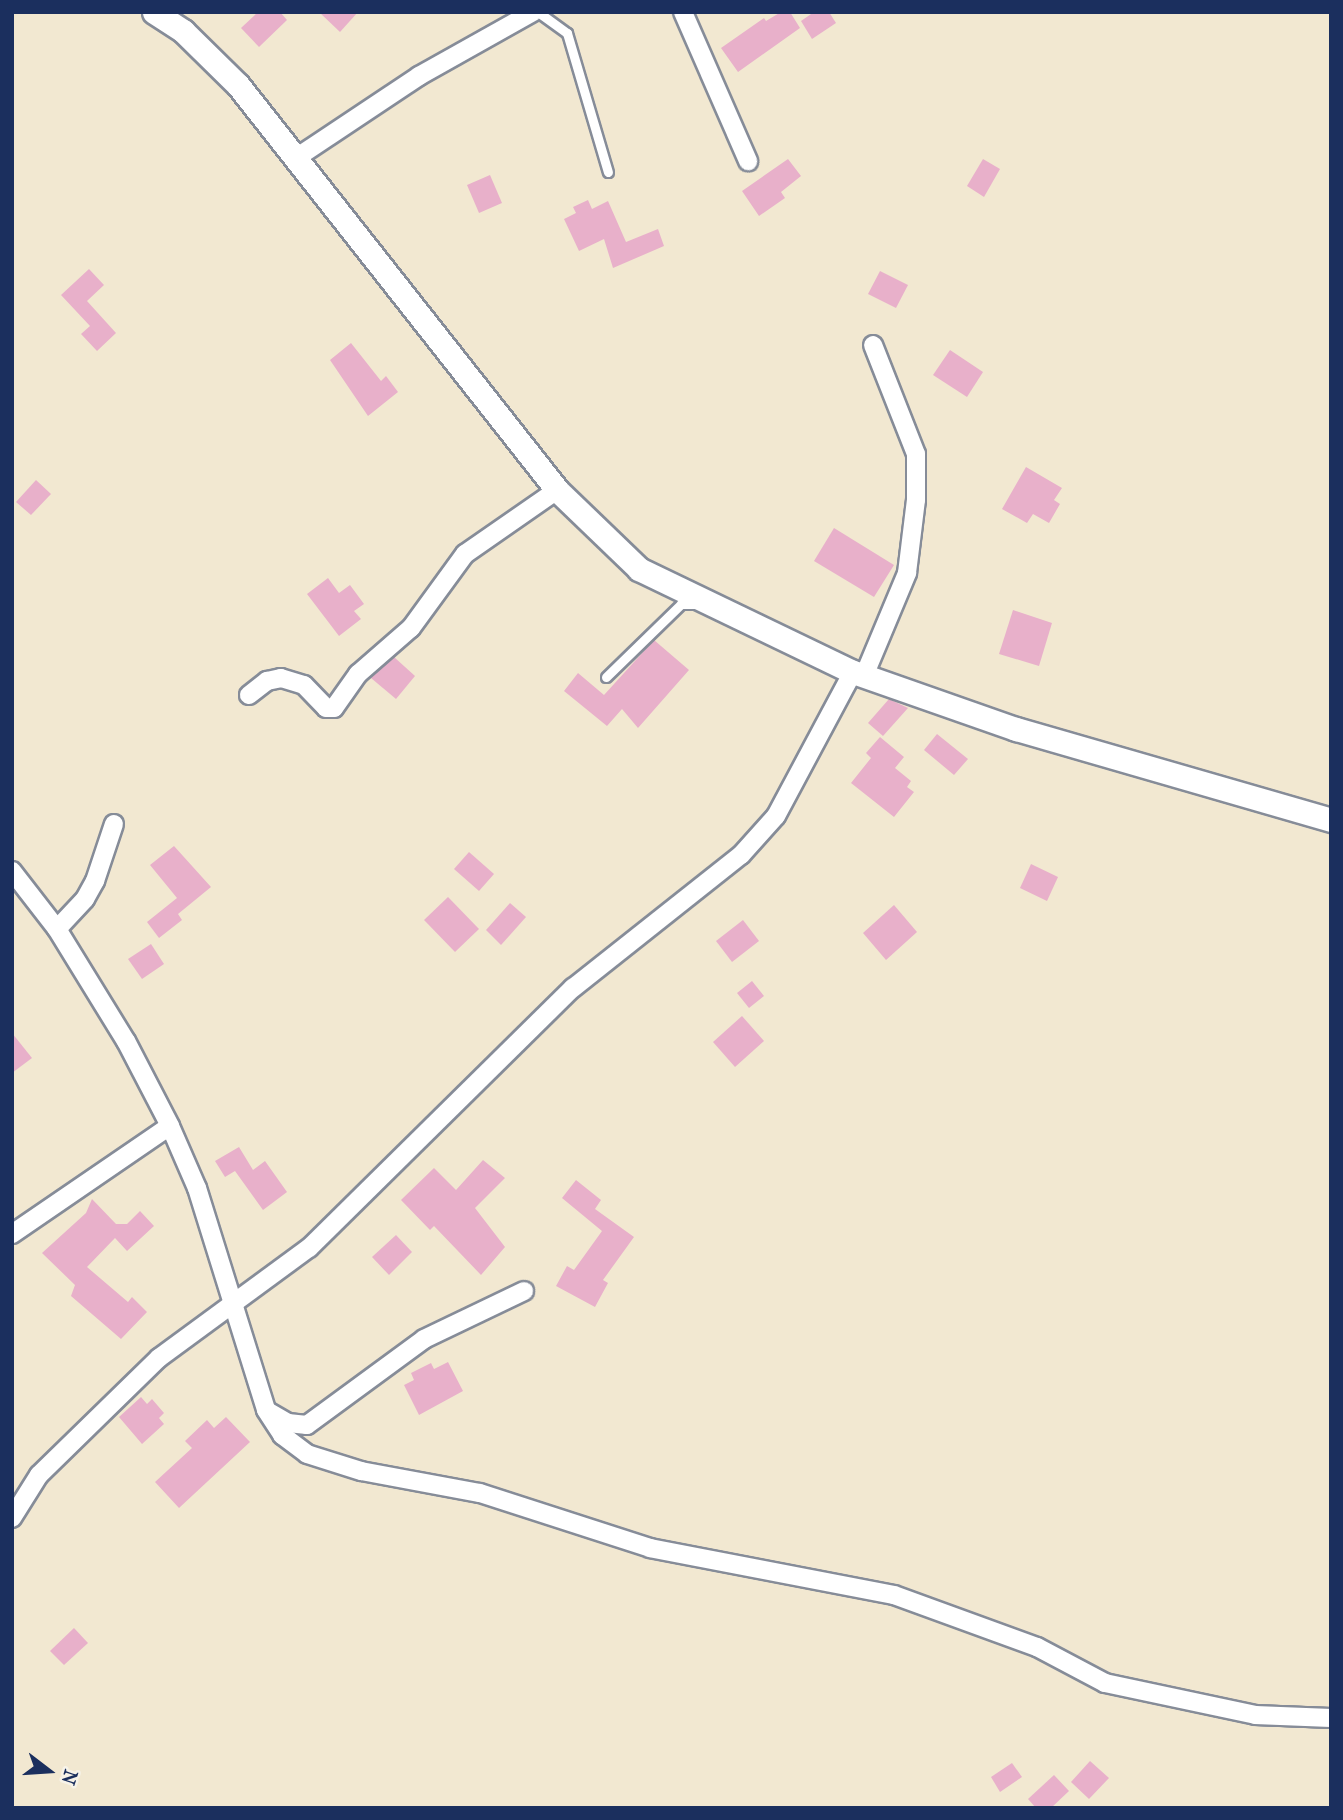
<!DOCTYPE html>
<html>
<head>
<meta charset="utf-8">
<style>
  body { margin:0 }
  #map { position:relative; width:1343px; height:1820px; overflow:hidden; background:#f2e8d1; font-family:"IM FELL French Canon",serif }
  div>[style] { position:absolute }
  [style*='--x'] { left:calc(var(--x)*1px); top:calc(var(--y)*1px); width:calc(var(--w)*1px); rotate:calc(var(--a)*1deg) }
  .building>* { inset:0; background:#e8b0ca }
  .roads { filter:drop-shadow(2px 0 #868c98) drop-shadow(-2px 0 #868c98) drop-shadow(0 2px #868c98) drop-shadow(0 -2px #868c98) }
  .service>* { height:9px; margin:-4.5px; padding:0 4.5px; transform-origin:4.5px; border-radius:4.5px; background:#fff }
  .minor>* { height:18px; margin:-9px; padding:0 9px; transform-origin:9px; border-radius:9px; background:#fff }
  .tertiary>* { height:23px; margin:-11.5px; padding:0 11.5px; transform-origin:11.5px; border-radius:11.5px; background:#fff }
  span { translate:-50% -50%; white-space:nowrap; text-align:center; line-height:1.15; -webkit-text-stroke:6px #f7f3e8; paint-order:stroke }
  .frame { position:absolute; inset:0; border:14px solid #1b2f5e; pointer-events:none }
  .north { position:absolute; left:14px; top:1736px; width:70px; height:70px; -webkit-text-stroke:5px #f7f3e8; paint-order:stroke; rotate:107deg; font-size:19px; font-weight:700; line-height:28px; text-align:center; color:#1b2f5e }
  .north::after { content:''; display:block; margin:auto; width:24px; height:32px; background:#1b2f5e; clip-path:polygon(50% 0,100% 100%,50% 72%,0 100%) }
</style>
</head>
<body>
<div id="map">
  <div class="building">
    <i style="clip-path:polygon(258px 12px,280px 12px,287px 20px,259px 47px,241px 28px)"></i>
    <i style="clip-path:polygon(319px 12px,358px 12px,340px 32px)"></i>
    <i style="clip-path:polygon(781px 12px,790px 12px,800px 28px,738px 72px,721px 48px,764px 18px,766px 21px)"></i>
    <i style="clip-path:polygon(814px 12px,829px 12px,836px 23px,812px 39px,801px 21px)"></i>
    <i style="clip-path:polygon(788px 159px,801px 176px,781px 192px,785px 198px,759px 216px,742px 191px)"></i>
    <i style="clip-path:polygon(983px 159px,1000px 169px,984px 197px,967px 186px)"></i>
    <i style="clip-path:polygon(490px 175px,502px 203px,479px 213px,467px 185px)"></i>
    <i style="clip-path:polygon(588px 200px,592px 209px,608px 201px,626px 242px,658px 229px,664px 246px,613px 268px,604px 239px,579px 251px,564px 219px,576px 213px,573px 207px)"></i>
    <i style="clip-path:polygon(89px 269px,104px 285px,87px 301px,116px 333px,97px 351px,81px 334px,90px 326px,61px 295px)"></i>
    <i style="clip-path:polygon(880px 271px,908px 285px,896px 308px,868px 294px)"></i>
    <i style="clip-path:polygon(351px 343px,381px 381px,386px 376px,398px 392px,368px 416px,330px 360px)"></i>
    <i style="clip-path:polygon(950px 350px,983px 372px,967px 397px,933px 375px)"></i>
    <i style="clip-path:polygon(1026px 467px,1062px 488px,1054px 500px,1060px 504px,1049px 523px,1033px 514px,1027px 523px,1002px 509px)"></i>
    <i style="clip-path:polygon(36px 480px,51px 494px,31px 515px,16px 502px)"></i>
    <i style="clip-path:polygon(834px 528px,894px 565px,874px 597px,814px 561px)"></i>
    <i style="clip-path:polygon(328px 578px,339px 593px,350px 585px,364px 604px,354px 611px,361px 619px,339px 636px,307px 594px)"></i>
    <i style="clip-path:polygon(1013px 610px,1052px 623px,1039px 666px,999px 654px)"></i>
    <i style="clip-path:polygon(654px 640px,689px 670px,638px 728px,622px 709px,607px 726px,564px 691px,578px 673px,604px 695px)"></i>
    <i style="clip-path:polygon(394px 657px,415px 676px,396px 699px,371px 678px)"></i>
    <i style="clip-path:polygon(889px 699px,908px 708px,883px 736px,868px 723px)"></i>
    <i style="clip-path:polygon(937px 734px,968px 759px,954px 775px,924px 750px)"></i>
    <i style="clip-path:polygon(880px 737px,904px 757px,895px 768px,911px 781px,907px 787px,914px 792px,894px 817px,851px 783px,871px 758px,866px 753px)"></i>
    <i style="clip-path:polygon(174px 846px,211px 887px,178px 914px,182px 920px,159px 938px,147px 922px,177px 898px,150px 865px)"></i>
    <i style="clip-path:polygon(469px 852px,494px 874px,479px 891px,454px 869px)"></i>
    <i style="clip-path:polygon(1031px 864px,1058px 877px,1047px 901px,1020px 888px)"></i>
    <i style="clip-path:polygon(448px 897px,479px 929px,455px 952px,424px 920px)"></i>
    <i style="clip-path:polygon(510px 903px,526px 917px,501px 945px,486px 930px)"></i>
    <i style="clip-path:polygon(894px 905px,917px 932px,886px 960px,863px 933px)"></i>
    <i style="clip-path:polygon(743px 920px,759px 941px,732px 962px,716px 941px)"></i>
    <i style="clip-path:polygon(151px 944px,164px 964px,142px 979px,128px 959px)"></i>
    <i style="clip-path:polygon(752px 981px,764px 996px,749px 1008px,737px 993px)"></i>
    <i style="clip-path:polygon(742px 1016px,764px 1041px,735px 1067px,713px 1042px)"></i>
    <i style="clip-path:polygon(12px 1033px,32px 1058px,12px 1073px)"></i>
    <i style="clip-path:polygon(239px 1147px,253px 1170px,265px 1161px,287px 1192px,263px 1210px,235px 1171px,225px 1177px,215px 1161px)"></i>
    <i style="clip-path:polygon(483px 1160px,505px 1178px,475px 1208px,505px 1247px,481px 1275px,434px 1226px,430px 1230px,401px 1200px,434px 1168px,456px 1190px)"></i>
    <i style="clip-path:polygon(576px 1180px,601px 1200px,595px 1209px,634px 1237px,603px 1280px,608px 1283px,595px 1307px,556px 1286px,567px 1266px,574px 1270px,602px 1231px,562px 1198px)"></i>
    <i style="clip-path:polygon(92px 1199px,116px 1224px,127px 1224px,140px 1211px,154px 1226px,127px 1251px,115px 1238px,87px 1267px,128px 1302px,132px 1297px,147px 1312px,121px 1339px,71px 1296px,75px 1285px,42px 1253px,86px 1213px)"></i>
    <i style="clip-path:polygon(396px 1235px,412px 1252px,389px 1275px,372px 1257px)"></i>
    <i style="clip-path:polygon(448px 1362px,463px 1391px,419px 1415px,404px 1385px,414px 1380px,411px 1373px,431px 1363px,434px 1369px)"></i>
    <i style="clip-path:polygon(141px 1397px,147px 1404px,152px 1399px,164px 1413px,159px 1418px,164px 1424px,142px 1444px,119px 1417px)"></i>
    <i style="clip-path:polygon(226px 1417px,250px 1442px,179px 1508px,155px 1482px,192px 1448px,185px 1441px,207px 1420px,214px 1428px)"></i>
    <i style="clip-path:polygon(74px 1628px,88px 1643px,64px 1665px,50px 1651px)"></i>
    <i style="clip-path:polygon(1090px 1761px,1109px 1778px,1089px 1799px,1071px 1782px)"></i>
    <i style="clip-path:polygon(1012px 1763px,1022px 1777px,1000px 1792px,991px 1777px)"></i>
    <i style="clip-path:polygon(1054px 1775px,1069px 1791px,1051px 1808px,1036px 1808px,1028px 1799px)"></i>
  </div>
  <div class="roads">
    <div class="service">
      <i style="--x:538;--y:12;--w:36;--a:36"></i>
      <i style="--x:567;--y:33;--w:145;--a:73.6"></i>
      <i style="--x:606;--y:677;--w:105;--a:-44.2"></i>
      <i style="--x:681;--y:604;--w:15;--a:0"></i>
    </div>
    <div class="minor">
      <i style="--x:683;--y:12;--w:163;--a:66.4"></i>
      <i style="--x:296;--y:158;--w:148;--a:-33.7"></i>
      <i style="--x:419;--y:76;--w:131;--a:-29.3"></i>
      <i style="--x:864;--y:676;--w:112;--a:-67.3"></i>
      <i style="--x:907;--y:573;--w:74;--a:-83"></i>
      <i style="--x:916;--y:500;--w:46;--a:-90"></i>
      <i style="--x:916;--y:454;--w:117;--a:-111.5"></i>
      <i style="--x:249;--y:695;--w:23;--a:-38"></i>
      <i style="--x:267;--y:681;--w:14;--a:-12"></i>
      <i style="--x:281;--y:678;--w:24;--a:17"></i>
      <i style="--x:304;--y:685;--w:32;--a:46"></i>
      <i style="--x:326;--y:708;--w:8;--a:0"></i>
      <i style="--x:334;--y:708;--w:42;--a:-54.8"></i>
      <i style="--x:358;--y:674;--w:70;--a:-41"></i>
      <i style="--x:411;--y:628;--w:92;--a:-53.9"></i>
      <i style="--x:465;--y:554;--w:112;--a:-34.8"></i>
      <i style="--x:12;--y:871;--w:73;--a:52.2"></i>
      <i style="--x:57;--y:929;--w:132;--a:58.4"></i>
      <i style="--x:126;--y:1041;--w:96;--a:62.6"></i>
      <i style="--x:170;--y:1126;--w:68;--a:66.5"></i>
      <i style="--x:197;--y:1188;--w:232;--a:72.7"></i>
      <i style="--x:266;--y:1410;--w:30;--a:57"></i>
      <i style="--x:282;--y:1435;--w:31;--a:37"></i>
      <i style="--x:307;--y:1454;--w:57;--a:17.5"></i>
      <i style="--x:361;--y:1471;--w:121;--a:10.5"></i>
      <i style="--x:480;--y:1493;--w:179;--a:17.9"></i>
      <i style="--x:650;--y:1548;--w:248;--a:10.9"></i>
      <i style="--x:894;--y:1595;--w:152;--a:20"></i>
      <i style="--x:1037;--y:1647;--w:77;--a:27.9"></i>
      <i style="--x:1105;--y:1683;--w:153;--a:12"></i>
      <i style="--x:1255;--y:1715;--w:76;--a:2.3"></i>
      <i style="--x:57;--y:929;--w:41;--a:-47"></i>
      <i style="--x:85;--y:899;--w:21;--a:-61"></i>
      <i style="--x:95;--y:881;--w:60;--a:-71.6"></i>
      <i style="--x:12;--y:1234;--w:191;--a:-34.4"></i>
      <i style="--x:269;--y:1412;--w:22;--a:30"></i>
      <i style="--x:288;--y:1423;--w:19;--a:6"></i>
      <i style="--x:307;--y:1425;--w:145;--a:-36.3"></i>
      <i style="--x:424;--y:1339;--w:111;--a:-25.6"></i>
      <i style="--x:12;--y:1518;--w:51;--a:-57.9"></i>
      <i style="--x:39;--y:1475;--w:168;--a:-44.3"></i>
      <i style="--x:159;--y:1358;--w:186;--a:-36.3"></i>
      <i style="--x:309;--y:1248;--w:371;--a:-44.6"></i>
      <i style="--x:573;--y:988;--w:214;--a:-38.4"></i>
      <i style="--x:741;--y:855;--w:52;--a:-48.1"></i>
      <i style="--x:776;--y:816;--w:163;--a:-61.9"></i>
    </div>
    <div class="tertiary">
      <i style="--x:154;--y:12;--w:35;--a:33"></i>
      <i style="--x:183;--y:31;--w:77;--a:44.5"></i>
      <i style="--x:238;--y:85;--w:516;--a:51.77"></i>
      <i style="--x:557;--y:490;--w:114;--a:43.9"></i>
      <i style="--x:639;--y:569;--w:237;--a:25.7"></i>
      <i style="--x:853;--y:672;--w:173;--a:19.3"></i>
      <i style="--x:1016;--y:729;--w:328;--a:16.1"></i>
    </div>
  </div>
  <div class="frame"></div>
  <div class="north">N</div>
</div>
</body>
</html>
